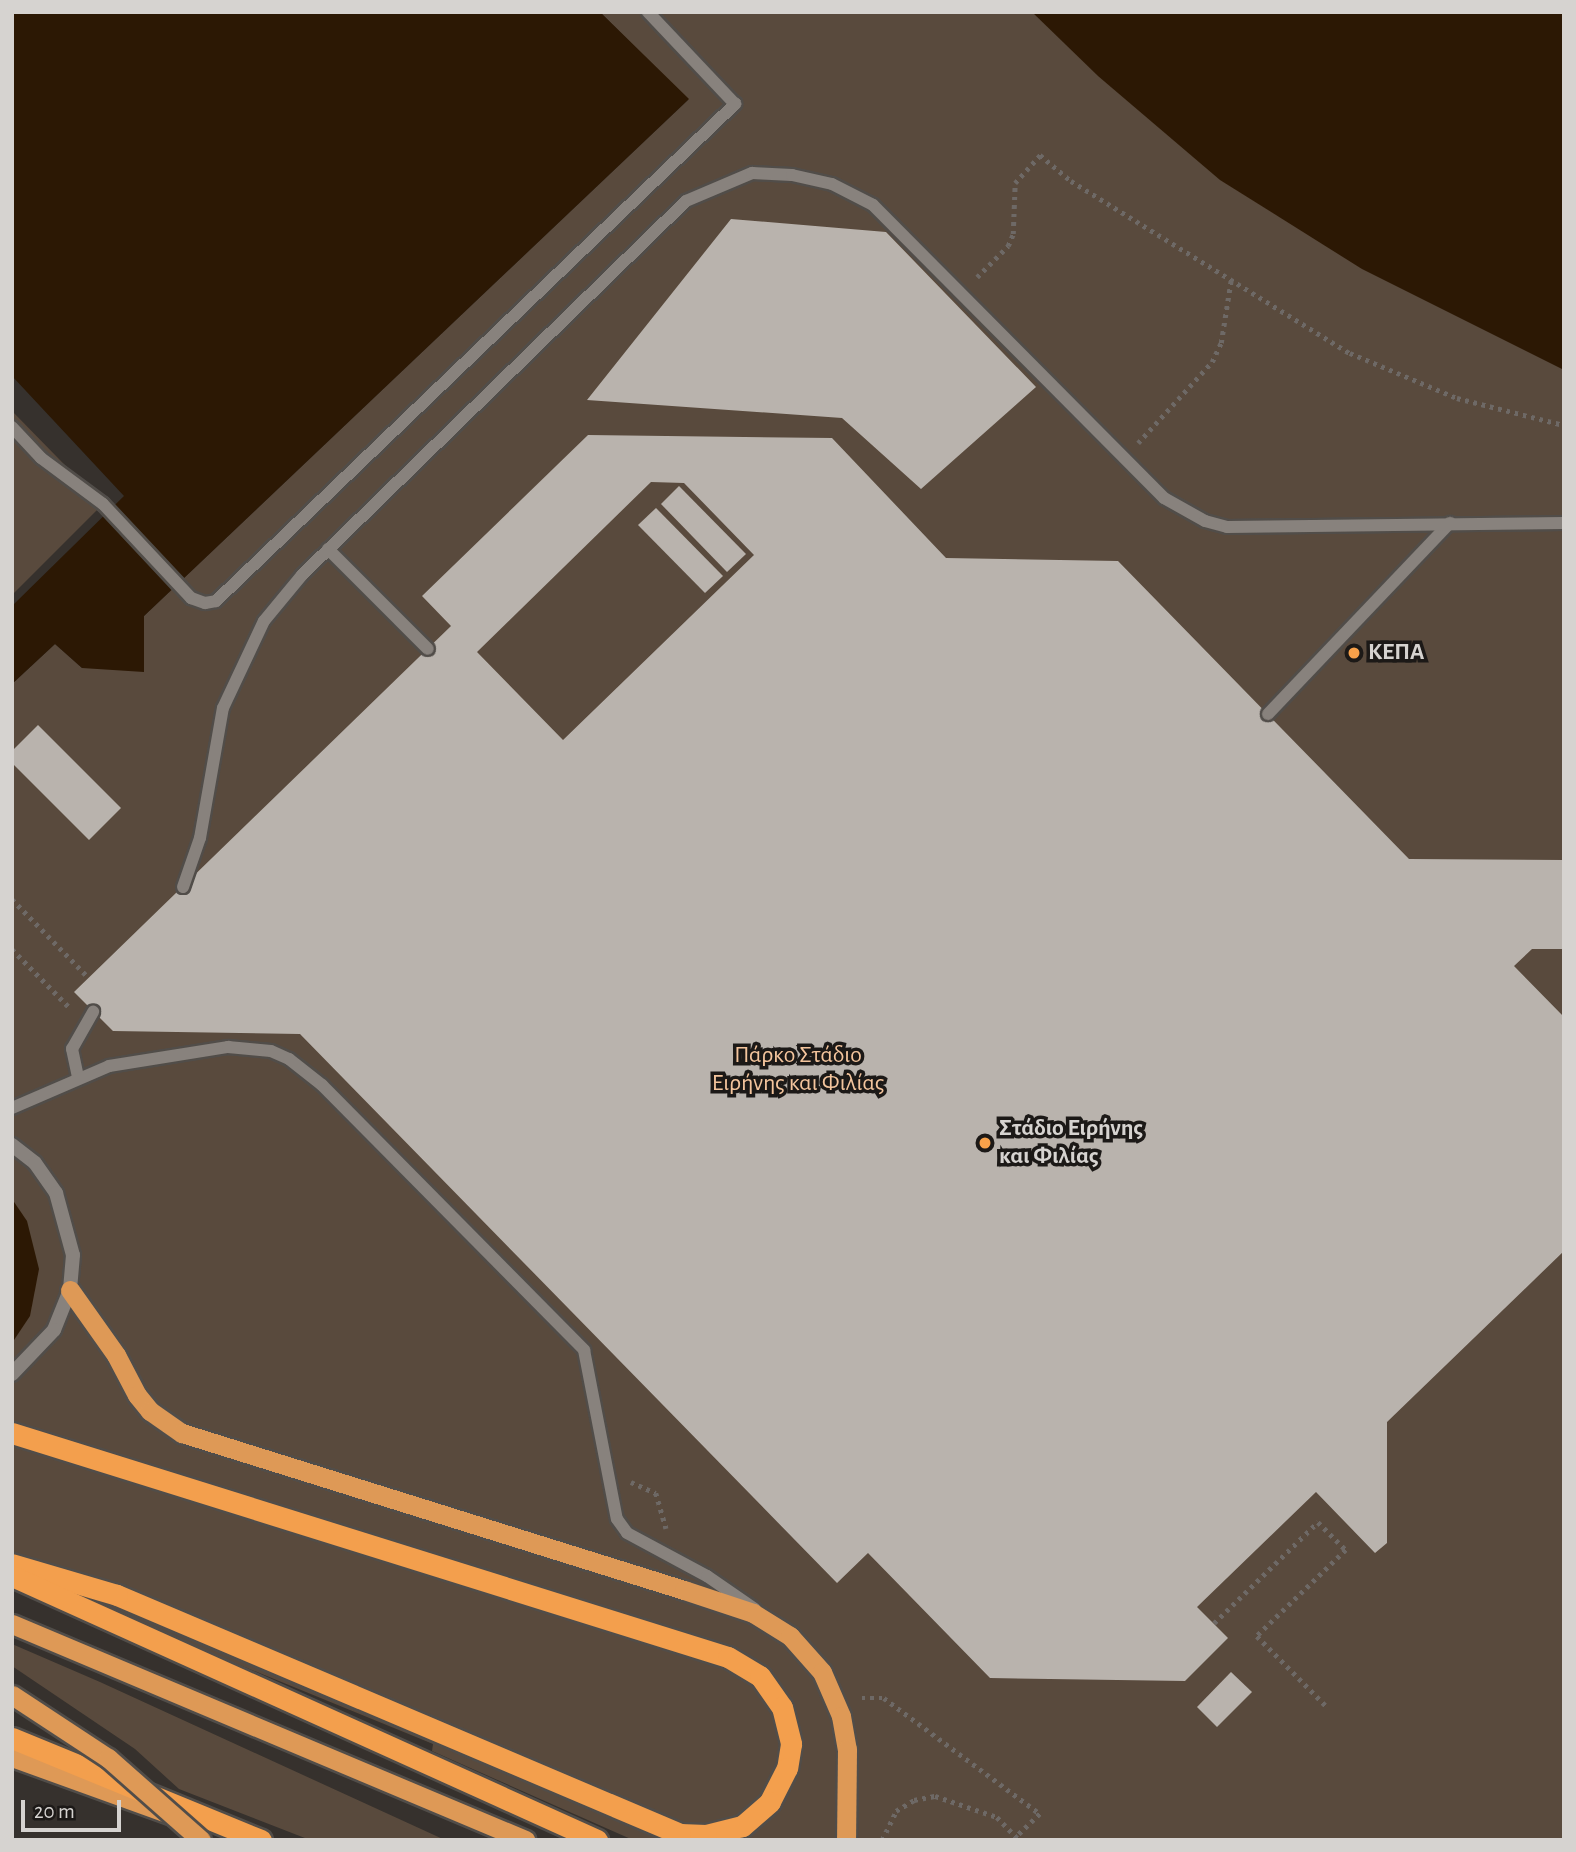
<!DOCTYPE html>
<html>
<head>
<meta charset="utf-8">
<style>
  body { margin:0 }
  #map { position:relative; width:1576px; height:1852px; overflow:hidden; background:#36312d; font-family:"Alegreya Sans",sans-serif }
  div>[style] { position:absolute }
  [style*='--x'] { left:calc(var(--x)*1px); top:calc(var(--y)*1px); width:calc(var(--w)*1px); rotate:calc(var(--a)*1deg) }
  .green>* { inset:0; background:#594a3d }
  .water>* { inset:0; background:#2c1804 }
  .building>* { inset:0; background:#b9b3ad }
  .path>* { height:4.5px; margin-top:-2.25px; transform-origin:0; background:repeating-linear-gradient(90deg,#6e6966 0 3.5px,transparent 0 8.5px) }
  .roads { filter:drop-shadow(2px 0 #514d49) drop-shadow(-2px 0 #514d49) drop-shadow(0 2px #514d49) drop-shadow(0 -2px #514d49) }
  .service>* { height:12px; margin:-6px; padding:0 6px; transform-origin:6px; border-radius:6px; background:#88827d }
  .tertiary>* { height:14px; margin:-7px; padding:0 7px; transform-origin:7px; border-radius:7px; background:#88827d }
  .trunk>* { height:19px; margin:-9.5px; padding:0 9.5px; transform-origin:9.5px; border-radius:9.5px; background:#de9956 }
  .motorway>* { height:21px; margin:-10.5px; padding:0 10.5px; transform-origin:10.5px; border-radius:10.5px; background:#f39f4d }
  .bridges { filter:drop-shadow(2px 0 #514d49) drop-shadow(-2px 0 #514d49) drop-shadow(0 2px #514d49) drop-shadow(0 -2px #514d49) }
  .trunk-bridge>* { height:19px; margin:-9.5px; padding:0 9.5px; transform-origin:9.5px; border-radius:9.5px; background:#de9956 }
  .dots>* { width:19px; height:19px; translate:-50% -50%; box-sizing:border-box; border:4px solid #1c1917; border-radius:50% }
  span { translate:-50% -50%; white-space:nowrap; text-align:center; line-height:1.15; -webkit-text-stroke:7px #1c1917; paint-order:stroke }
  .poi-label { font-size:24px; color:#d6d3d0; font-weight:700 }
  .left { translate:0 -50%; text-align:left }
  .park-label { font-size:24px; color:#f4c59d }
  .frame { position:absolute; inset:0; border:14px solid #d6d3d0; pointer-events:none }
  .scale { position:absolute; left:21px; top:1800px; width:100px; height:32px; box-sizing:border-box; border:4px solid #d6d3d0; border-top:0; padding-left:9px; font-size:21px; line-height:24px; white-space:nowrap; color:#d6d3d0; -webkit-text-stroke:5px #1c1917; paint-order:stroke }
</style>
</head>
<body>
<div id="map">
  <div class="green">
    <i style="clip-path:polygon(600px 12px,1046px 12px,1564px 363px,1564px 1840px,633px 1840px,432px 1751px,433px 1744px,12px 1572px,12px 684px,55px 644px,82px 668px,144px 616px,688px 100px)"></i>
    <i style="clip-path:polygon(12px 411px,103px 504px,12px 595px)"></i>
    <i style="clip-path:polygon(12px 1644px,100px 1682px,445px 1840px,310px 1840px,179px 1789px,135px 1749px,12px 1666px)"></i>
  </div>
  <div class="water">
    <i style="clip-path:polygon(12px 12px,600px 12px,689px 99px,144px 616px,144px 672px,82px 668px,55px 644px,12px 684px,12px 606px,124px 496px,12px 376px)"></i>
    <i style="clip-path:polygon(1032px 12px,1564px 12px,1564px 370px,1362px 269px,1220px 180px,1098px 76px)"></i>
    <i style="clip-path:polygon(12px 1199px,27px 1221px,39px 1269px,30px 1316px,12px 1343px)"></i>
  </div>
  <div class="building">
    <i style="clip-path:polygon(731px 219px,886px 232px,1036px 387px,921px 489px,842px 418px,587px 400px)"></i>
    <i style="clip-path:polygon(evenodd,588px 435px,832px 438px,946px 558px,1118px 561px,1409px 859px,1564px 860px,1564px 949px,1532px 949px,1514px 966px,1564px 1017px,1564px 1251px,1387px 1422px,1387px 1543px,1375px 1553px,1316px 1492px,1197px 1607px,1228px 1638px,1185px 1681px,990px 1678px,868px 1553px,837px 1583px,300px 1034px,113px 1031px,74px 992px,451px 626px,422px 596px,588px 435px,651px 482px,684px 483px,754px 555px,563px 740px,477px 652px,651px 482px)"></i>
    <i style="clip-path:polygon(679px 486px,746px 554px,727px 572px,661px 504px)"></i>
    <i style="clip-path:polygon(656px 508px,723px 576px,705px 593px,638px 525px)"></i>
    <i style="clip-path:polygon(38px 725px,121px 808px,89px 840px,12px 763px,12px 751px)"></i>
    <i style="clip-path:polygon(1231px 1672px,1252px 1692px,1217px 1727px,1197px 1707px)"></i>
  </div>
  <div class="path">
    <i style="--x:977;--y:277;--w:44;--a:-45"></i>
    <i style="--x:1008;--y:246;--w:13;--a:-67"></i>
    <i style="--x:1013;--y:234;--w:51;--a:-87.8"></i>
    <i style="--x:1015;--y:183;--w:38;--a:-48"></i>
    <i style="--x:1040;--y:155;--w:40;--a:40"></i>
    <i style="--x:1071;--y:181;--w:328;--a:31.7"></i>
    <i style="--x:1350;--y:353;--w:116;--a:22.8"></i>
    <i style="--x:1457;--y:398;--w:110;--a:14.2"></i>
    <i style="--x:1138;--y:443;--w:110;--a:-47.6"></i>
    <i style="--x:1212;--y:362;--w:21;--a:-65"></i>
    <i style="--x:1221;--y:343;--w:64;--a:-81"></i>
    <i style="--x:12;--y:899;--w:110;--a:45.7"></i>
    <i style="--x:12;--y:949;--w:83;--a:45.5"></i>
    <i style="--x:631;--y:1482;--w:27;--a:24"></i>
    <i style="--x:656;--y:1493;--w:37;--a:74"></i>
    <i style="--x:1214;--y:1623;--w:145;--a:-44.2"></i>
    <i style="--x:1318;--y:1522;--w:40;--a:45"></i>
    <i style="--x:1346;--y:1550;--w:124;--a:136"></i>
    <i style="--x:1257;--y:1636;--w:101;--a:45.4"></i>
    <i style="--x:862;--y:1698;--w:22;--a:0"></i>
    <i style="--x:884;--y:1698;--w:194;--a:36.6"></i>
    <i style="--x:1040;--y:1814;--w:32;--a:136"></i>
    <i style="--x:882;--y:1840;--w:32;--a:-64"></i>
    <i style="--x:896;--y:1811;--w:21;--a:-31"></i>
    <i style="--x:914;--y:1800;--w:21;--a:-11"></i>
    <i style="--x:935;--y:1796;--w:65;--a:18.7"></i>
    <i style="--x:997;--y:1817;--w:32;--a:46"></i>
  </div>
  <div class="roads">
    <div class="service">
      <i style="--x:12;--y:427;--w:42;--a:46.9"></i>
      <i style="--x:41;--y:458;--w:77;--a:36.6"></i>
      <i style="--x:103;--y:504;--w:129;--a:46.9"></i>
      <i style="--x:191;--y:598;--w:15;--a:20"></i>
      <i style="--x:205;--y:603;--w:11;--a:-10"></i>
      <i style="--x:216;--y:601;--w:719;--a:-43.76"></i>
      <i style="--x:735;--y:104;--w:127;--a:-133.4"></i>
      <i style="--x:328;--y:549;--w:141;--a:45"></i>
      <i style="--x:1268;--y:714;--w:264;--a:-46.4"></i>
      <i style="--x:183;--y:887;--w:52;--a:-70.9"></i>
      <i style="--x:200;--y:838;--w:132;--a:-80"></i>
      <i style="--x:223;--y:708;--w:96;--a:-64.8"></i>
      <i style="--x:264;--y:621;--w:60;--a:-50.4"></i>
      <i style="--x:302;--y:575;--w:536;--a:-44.24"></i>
      <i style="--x:686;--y:201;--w:72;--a:-23"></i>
      <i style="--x:752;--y:173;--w:40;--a:2.9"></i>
      <i style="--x:792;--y:175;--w:41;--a:12.7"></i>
      <i style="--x:832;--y:184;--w:46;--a:27.1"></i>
      <i style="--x:873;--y:205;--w:413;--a:45.2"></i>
      <i style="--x:1164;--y:498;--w:47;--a:29.3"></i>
      <i style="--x:1205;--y:521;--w:23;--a:15"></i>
      <i style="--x:1227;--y:527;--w:337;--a:-0.7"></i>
      <i style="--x:78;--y:1077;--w:29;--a:-102"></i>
      <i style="--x:72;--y:1049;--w:43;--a:-60.4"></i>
      <i style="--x:12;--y:1108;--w:106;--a:-23.4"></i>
      <i style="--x:109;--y:1066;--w:121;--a:-9.1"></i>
      <i style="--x:228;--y:1047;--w:43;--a:5.3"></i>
      <i style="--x:271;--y:1051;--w:20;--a:24"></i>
      <i style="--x:289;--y:1059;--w:42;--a:38.2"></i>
      <i style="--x:322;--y:1085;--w:373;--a:45.3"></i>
      <i style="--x:584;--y:1350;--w:172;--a:79"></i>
      <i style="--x:617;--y:1519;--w:17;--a:54"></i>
      <i style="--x:627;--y:1533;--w:91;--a:28.3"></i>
      <i style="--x:707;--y:1576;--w:58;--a:34.5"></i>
    </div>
    <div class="tertiary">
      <i style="--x:12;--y:1145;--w:29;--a:38"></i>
      <i style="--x:35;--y:1163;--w:37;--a:55"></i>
      <i style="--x:56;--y:1193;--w:64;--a:74.7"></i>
      <i style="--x:73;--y:1255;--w:35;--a:95"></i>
      <i style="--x:70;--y:1290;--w:43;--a:111.8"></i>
      <i style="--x:54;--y:1330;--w:61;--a:133.7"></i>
    </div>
    <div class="trunk">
      <i style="--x:70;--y:1290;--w:80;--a:54.7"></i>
      <i style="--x:116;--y:1355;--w:45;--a:62.3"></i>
      <i style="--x:137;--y:1395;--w:21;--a:51"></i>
      <i style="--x:150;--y:1411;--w:39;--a:35"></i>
      <i style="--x:182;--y:1433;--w:526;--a:17.37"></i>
      <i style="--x:684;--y:1590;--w:73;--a:18.4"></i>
      <i style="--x:753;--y:1613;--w:44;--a:31.9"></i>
      <i style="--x:790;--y:1636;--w:48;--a:48.4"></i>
      <i style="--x:822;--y:1672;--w:48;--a:66.6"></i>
      <i style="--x:841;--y:1716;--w:34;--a:80"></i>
      <i style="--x:847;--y:1749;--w:91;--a:90.6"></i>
      <i style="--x:12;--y:1624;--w:557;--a:22.83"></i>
      <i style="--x:12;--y:1757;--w:170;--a:19.9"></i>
    </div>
    <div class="motorway">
      <i style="--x:12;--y:1433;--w:750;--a:17.37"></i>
      <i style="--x:728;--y:1657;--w:37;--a:31"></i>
      <i style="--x:760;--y:1676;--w:38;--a:55"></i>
      <i style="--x:782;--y:1707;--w:38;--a:76"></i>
      <i style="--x:791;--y:1744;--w:24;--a:99"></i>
      <i style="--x:787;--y:1768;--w:38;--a:117"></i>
      <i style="--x:770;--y:1802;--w:37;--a:139"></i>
      <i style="--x:742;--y:1826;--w:37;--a:166"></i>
      <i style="--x:706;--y:1835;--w:26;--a:-178"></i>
      <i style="--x:680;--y:1834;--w:612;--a:-157"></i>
      <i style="--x:117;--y:1595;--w:109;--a:-163.6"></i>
      <i style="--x:12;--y:1576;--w:642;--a:24.29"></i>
      <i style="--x:12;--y:1738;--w:269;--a:22.3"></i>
    </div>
  </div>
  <div class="bridges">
    <div class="trunk-bridge">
      <i style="--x:12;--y:1695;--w:115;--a:33.3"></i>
      <i style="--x:108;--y:1758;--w:124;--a:41.4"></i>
    </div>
  </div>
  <div class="dots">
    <i style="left:1354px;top:653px;background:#f8a14a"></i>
    <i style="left:985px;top:1143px;background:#f8a14a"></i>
  </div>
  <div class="poi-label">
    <span class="left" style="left:1368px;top:653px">ΚΕΠΑ</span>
    <span class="left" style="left:999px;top:1143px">Στάδιο Ειρήνης<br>και Φιλίας</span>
  </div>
  <div class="park-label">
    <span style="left:798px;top:1070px">Πάρκο Στάδιο<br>Ειρήνης και Φιλίας</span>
  </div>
  <div class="frame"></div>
  <div class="scale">20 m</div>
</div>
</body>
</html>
